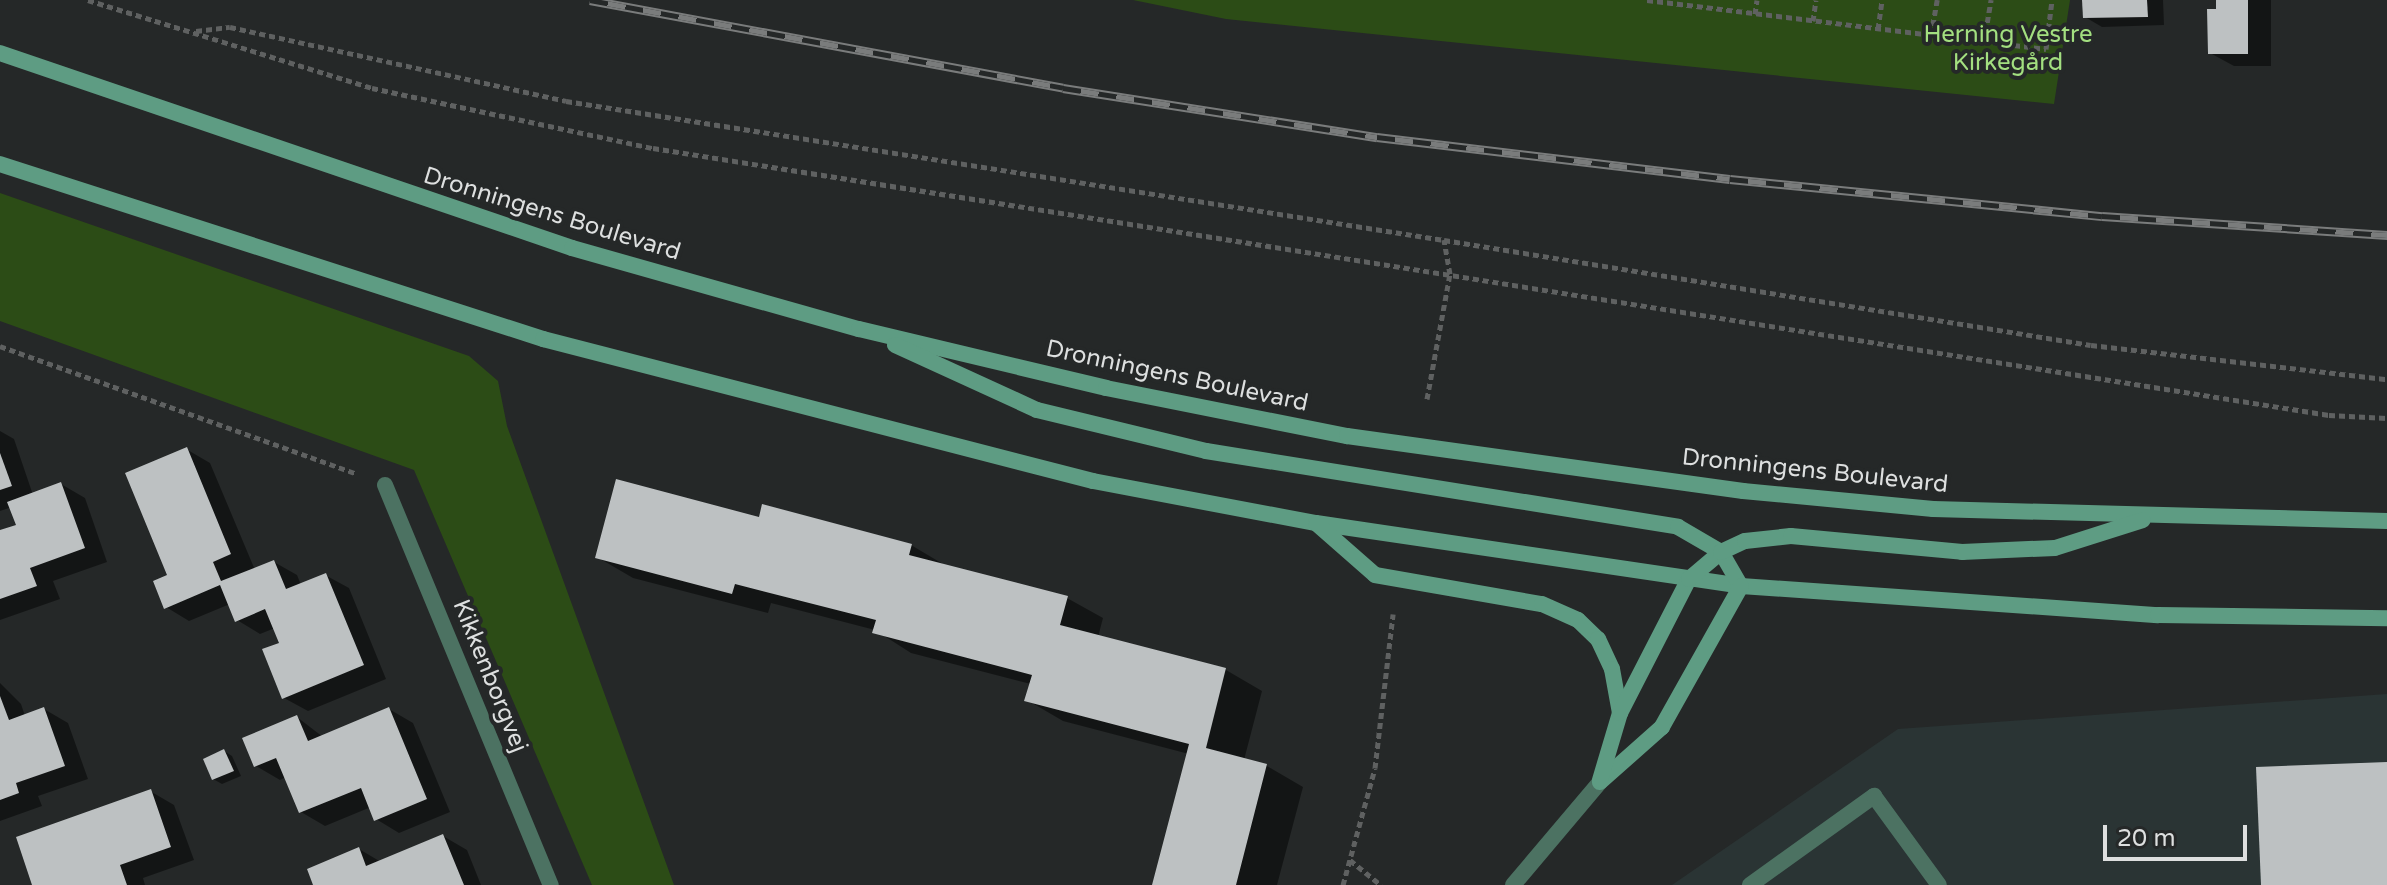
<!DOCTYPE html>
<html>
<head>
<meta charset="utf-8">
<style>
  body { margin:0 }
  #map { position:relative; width:2387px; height:885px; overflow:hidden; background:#252828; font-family:"Varela Round",sans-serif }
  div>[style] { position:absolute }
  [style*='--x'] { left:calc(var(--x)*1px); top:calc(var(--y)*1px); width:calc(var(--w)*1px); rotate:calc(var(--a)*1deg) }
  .built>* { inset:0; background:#2a3434 }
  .green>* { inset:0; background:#2c4c16 }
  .shadow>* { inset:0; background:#0007 }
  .building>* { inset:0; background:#bdc1c2 }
  .path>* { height:5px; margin-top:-2.5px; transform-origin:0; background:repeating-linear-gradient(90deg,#5f6161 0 6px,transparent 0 10px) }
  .lane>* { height:16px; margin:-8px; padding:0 8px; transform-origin:8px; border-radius:8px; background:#4c7262 }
  .street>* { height:16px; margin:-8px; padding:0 8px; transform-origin:8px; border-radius:8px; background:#4c7262 }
  .secondary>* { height:16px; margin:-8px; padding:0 8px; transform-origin:8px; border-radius:8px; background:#5e9c83 }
  .rail>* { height:9px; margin-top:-4.5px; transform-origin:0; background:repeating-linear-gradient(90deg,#252828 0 18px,#7a7c7c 0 36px); box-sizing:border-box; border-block:2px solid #7a7c7c }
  span { translate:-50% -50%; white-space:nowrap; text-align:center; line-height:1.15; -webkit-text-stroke:8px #252828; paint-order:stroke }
  .park-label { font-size:24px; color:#a3df80 }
  .street-label { font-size:24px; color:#dddfdf }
  .scale { position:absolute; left:2103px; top:825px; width:144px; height:36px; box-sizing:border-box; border:4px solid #dddfdf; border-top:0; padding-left:10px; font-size:24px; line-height:28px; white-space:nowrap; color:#dddfdf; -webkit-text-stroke:6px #252828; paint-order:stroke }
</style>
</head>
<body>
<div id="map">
  <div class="built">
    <i style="clip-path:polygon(2387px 694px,2387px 885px,1672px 885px,1898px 729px)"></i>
  </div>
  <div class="green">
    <i style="clip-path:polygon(1133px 0,2070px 0,2054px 104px,1226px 19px)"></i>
    <i style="clip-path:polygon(0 193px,469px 356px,498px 381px,507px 426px,674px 885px,592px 885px,414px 470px,0 321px)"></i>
  </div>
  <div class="shadow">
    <i style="clip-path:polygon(2084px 0,2163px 0,2164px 25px,2102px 27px,2085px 17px)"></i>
    <i style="clip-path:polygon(2218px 0,2271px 0,2271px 66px,2234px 66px,2210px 53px)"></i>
    <i style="clip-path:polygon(0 431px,14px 439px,33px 495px,61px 484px,85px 498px,107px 562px,53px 581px,60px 599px,0 620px,0 533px,18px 526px,12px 507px,0 511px)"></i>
    <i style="clip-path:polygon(186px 449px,210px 463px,255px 570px,274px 562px,297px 575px,301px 585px,325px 575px,349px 588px,386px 679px,308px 711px,284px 698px,281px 644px,275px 628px,260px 634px,237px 620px,230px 604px,189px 621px,166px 607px)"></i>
    <i style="clip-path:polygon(760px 519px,911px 545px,948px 567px,1067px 598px,1103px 618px,1098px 637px,1226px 670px,1262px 691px,1244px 760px,1267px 766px,1303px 787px,1277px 885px,1154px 885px,1189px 754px,1063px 721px,1027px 700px,1031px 684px,911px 653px,875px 630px,771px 603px,768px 613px,633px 578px,597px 557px)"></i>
    <i style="clip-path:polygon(0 683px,21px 704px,25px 716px,44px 709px,68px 723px,88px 779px,38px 796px,42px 806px,0 821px)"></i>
    <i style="clip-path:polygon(389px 709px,413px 723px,450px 812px,399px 833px,376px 819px,371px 807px,325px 826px,301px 812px,286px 777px,280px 780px,256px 766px,297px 717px,323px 737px)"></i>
    <i style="clip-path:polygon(224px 751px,232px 756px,241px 776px,222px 784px,213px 779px)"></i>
    <i style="clip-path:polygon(150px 791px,174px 805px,194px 860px,143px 878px,145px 885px,35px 885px)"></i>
    <i style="clip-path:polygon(443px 836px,467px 850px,481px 885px,315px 885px,359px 849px,381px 862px)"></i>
  </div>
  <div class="building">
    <i style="clip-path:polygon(2082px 0,2147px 0,2148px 17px,2083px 18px)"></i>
    <i style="clip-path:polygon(2216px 0,2248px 0,2248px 54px,2208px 54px,2207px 9px,2216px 9px)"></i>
    <i style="clip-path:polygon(187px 447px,231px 554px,213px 562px,221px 581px,274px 560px,286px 589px,326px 573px,364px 665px,282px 699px,262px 649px,279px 643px,265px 609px,235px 622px,220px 585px,164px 609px,153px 581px,167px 575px,125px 473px)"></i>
    <i style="clip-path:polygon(0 453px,12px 486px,0 490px)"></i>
    <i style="clip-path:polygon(616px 479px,759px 517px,762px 504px,912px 544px,909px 555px,1068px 596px,1060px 625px,1226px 668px,1206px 748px,1267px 764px,1236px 885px,1152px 885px,1189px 744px,1024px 701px,1032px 675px,872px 633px,876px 620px,735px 584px,732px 594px,595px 558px)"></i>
    <i style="clip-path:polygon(61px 482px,85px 548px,30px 568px,37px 586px,0 599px,0 530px,16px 525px,7px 502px)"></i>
    <i style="clip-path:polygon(0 696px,9px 720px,44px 707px,65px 766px,16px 783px,19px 793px,0 800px)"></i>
    <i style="clip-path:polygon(389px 707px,427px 799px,374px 821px,361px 788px,299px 813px,276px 758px,254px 767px,242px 738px,297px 715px,308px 741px)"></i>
    <i style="clip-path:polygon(224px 749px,234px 771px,212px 780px,203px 759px)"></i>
    <i style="clip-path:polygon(2387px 762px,2387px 885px,2261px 885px,2256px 767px)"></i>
    <i style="clip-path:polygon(151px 789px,171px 847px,120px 865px,127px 885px,32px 885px,16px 837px)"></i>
    <i style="clip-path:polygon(443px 834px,464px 885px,313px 885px,307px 869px,359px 847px,366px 866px)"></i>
  </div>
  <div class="path">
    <i style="--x:88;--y:0;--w:297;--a:17.2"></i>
    <i style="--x:372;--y:88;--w:287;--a:12.1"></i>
    <i style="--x:653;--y:148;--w:1697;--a:9.05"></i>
    <i style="--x:2329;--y:415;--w:58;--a:3"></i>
    <i style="--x:1647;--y:0;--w:402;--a:7"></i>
    <i style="--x:2046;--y:49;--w:49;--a:-83"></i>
    <i style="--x:1755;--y:14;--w:14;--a:-82"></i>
    <i style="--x:1813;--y:21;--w:21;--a:-82"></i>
    <i style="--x:1878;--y:29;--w:29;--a:-82"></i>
    <i style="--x:196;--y:31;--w:34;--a:-7"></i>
    <i style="--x:230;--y:27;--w:344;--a:12.4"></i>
    <i style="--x:566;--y:101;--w:889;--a:9"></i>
    <i style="--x:1931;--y:35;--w:36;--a:-80"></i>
    <i style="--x:1984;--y:42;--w:43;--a:-80.5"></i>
    <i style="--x:0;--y:346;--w:379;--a:19.7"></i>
    <i style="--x:1427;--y:399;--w:127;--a:-79.6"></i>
    <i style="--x:1450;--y:274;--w:35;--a:-100"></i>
    <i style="--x:1444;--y:240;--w:655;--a:9.22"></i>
    <i style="--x:2091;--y:345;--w:298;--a:6.6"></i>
    <i style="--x:1350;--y:860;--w:40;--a:39"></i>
    <i style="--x:1343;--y:885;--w:121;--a:-74.7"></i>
    <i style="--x:1375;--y:768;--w:155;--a:-83.3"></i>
  </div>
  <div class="lane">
    <i style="--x:1750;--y:885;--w:153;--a:-35.7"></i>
    <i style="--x:1874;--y:796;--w:110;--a:53.9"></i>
  </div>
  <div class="street">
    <i style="--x:385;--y:485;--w:433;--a:67.5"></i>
    <i style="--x:1513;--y:885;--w:135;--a:-49.8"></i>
  </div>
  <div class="secondary">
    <i style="--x:0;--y:53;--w:604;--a:18.82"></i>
    <i style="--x:572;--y:248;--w:298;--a:15.8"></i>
    <i style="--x:859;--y:329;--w:254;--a:13.4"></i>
    <i style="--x:1106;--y:388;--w:246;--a:11.3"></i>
    <i style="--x:1347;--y:436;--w:400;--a:7.9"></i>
    <i style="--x:1743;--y:491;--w:191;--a:5.4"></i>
    <i style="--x:1933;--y:509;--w:454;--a:1.5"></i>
    <i style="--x:0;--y:164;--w:571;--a:17.86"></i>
    <i style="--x:543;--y:339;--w:568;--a:14.48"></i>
    <i style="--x:1093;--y:481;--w:227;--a:10.7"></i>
    <i style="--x:1316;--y:523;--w:430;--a:8.4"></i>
    <i style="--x:1741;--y:586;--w:418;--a:4"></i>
    <i style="--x:2158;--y:615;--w:229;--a:0.8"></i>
    <i style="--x:895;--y:345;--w:156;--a:24.6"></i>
    <i style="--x:1037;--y:410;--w:174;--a:13.6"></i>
    <i style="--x:1206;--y:451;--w:478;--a:9.1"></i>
    <i style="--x:1678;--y:527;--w:50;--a:30.2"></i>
    <i style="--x:1721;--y:552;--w:39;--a:60"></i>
    <i style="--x:1741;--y:586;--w:162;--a:119.3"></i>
    <i style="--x:1662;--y:727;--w:83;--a:138.4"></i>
    <i style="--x:1317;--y:524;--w:77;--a:41.3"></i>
    <i style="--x:1375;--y:575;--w:169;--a:9.9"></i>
    <i style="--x:1542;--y:604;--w:39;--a:24"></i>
    <i style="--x:1578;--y:620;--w:28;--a:44"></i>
    <i style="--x:1598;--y:639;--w:33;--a:65"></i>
    <i style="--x:1612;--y:669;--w:45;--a:79.7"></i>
    <i style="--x:1600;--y:780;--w:70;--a:-73.4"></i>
    <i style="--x:1620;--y:713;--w:151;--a:-62.8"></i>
    <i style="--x:1689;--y:579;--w:42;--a:-40.2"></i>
    <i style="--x:1721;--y:552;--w:26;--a:-25"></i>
    <i style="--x:1745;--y:541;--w:46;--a:-6.2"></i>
    <i style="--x:1791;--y:536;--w:172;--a:5.3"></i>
    <i style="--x:1962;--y:552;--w:93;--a:-2.5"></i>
    <i style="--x:2055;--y:548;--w:92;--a:-17.7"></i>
  </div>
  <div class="rail">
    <i style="--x:590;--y:0;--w:481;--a:10.5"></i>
    <i style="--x:1063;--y:88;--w:318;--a:8.9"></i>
    <i style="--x:1377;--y:137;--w:355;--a:6.8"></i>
    <i style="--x:1730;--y:179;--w:374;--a:5.7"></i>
    <i style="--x:2102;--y:216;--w:286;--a:3.8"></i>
  </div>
  <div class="park-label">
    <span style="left:2008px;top:49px">Herning Vestre<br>Kirkegård</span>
  </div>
  <div class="street-label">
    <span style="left:552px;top:214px;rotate:17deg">Dronningens Boulevard</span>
    <span style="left:1177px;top:376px;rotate:12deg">Dronningens Boulevard</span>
    <span style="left:1815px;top:471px;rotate:6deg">Dronningens Boulevard</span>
    <span style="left:490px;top:676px;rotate:68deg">Kikkenborgvej</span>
  </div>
  <div class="scale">20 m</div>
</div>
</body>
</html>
